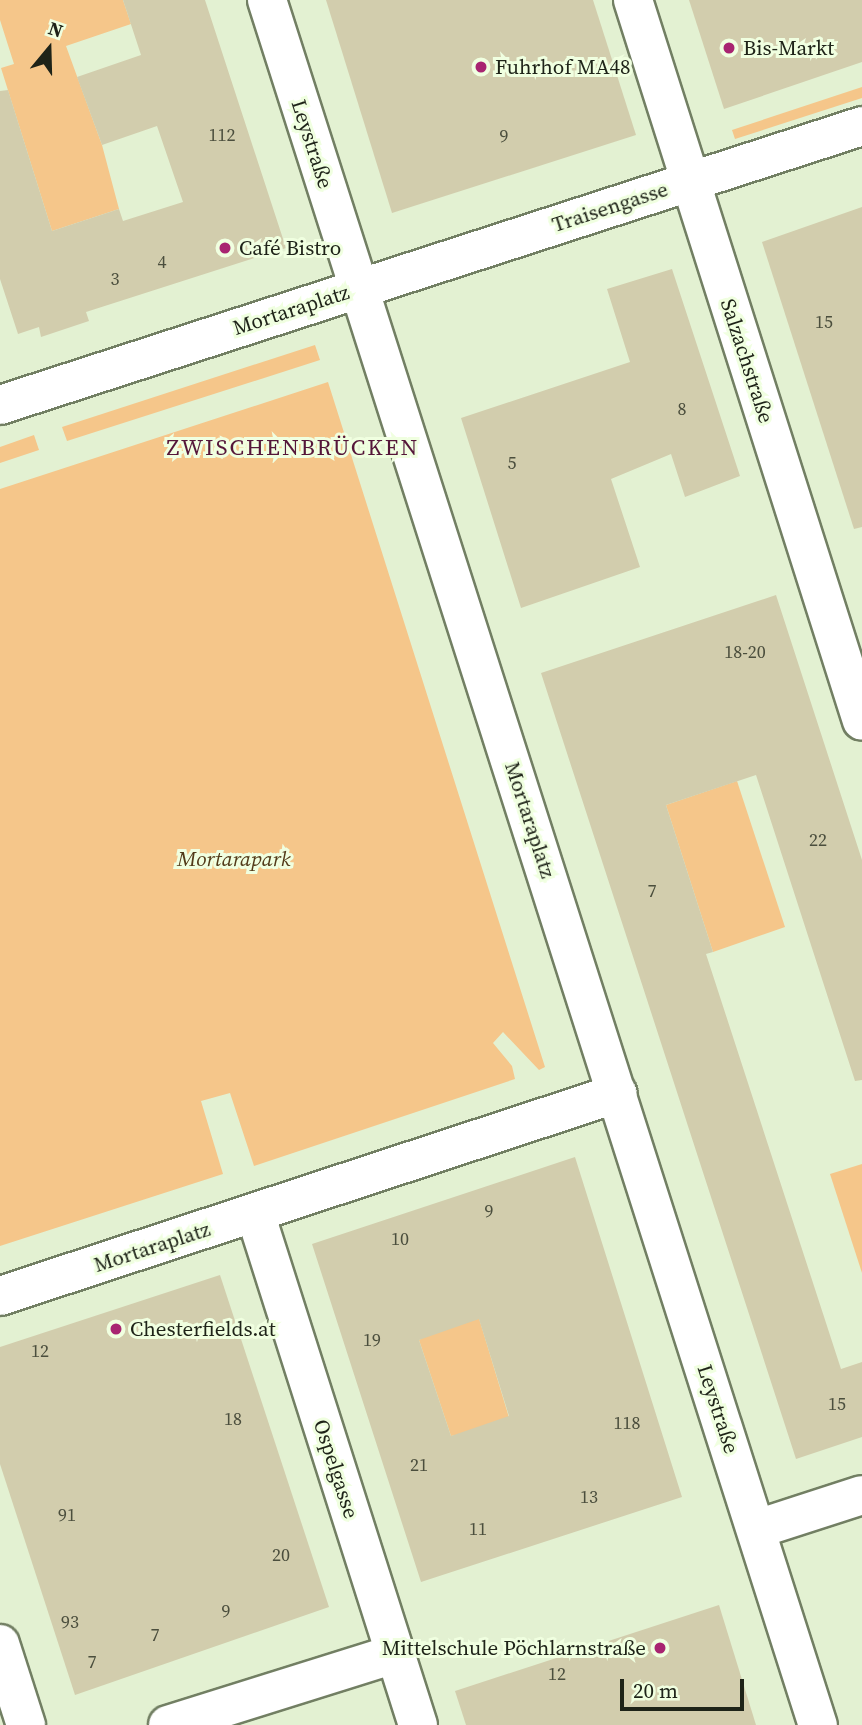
<!DOCTYPE html>
<html>
<head>
<meta charset="utf-8">
<style>
  body { margin:0 }
  #map { position:relative; width:862px; height:1725px; overflow:hidden; background:#e3f1d2; font-family:"Source Serif 4",serif }
  div>[style] { position:absolute }
  [style*='--x'] { left:calc(var(--x)*1px); top:calc(var(--y)*1px); width:calc(var(--w)*1px); rotate:calc(var(--a)*1deg) }
  .green>* { inset:0; background:#f5c68a }
  .building>* { inset:0; background:#d2cdad }
  .roads { filter:drop-shadow(2px 0 #727f63) drop-shadow(-2px 0 #727f63) drop-shadow(0 2px #727f63) drop-shadow(0 -2px #727f63) }
  .minor>* { height:38px; margin:-19px; padding:0 19px; transform-origin:19px; border-radius:19px; background:#fff }
  .dots>* { width:19px; height:19px; translate:-50% -50%; box-sizing:border-box; border:4px solid #f0ffe0; border-radius:50% }
  span { translate:-50% -50%; white-space:nowrap; text-align:center; line-height:1.15; -webkit-text-stroke:6px #f0ffe0; paint-order:stroke }
  .number-label { font-size:18px; color:#4b4e3d }
  .number-label span { -webkit-text-stroke-width:0 }
  .poi-label { font-size:21px; color:#1e2318 }
  .left { translate:0 -50%; text-align:left }
  .right { translate:-100% -50%; text-align:right }
  .street-label { font-size:21px; color:#1e2318 }
  .park-label { font-size:21px; color:#523a18; font-style:italic }
  .neighbourhood-label { font-size:23px; color:#551639; letter-spacing:2px }
  .north { position:absolute; left:14px; top:14px; width:70px; height:70px; -webkit-text-stroke:5px #f0ffe0; paint-order:stroke; rotate:19deg; font-size:19px; font-weight:700; line-height:28px; text-align:center; color:#1e2318 }
  .north::after { content:''; display:block; margin:auto; width:24px; height:32px; background:#1e2318; clip-path:polygon(50% 0,100% 100%,50% 72%,0 100%) }
  .scale { position:absolute; left:620px; top:1679px; width:124px; height:32px; box-sizing:border-box; border:4px solid #1e2318; border-top:0; padding-left:9px; font-size:21px; line-height:24px; white-space:nowrap; color:#1e2318; -webkit-text-stroke:5px #f0ffe0; paint-order:stroke }
</style>
</head>
<body>
<div id="map">
  <div class="green">
    <i style="clip-path:polygon(0 0,123px 0,131px 24px,66px 46px,102px 145px,119px 209px,52px 231px,1px 68px,14px 64px,0 20px)"></i>
    <i style="clip-path:polygon(862px 87px,862px 98px,735px 139px,732px 130px)"></i>
    <i style="clip-path:polygon(315px 345px,320px 360px,67px 441px,62px 427px)"></i>
    <i style="clip-path:polygon(328px 382px,545px 1067px,539px 1070px,503px 1032px,493px 1043px,512px 1066px,515px 1079px,254px 1166px,230px 1093px,201px 1101px,223px 1174px,0 1246px,0 489px)"></i>
    <i style="clip-path:polygon(34px 435px,39px 450px,0 463px,0 447px)"></i>
    <i style="clip-path:polygon(737px 781px,785px 927px,713px 952px,666px 805px)"></i>
    <i style="clip-path:polygon(862px 1164px,862px 1273px,830px 1174px)"></i>
    <i style="clip-path:polygon(475px 1305px,511px 1424px,451px 1436px,419px 1340px)"></i>
  </div>
  <div class="building">
    <i style="clip-path:polygon(123px 0,205px 0,286px 248px,86px 312px,89px 321px,41px 337px,39px 327px,18px 334px,0 279px,0 91px,8px 90px,52px 231px,119px 209px,123px 221px,183px 202px,157px 126px,102px 145px,77px 77px,141px 55px)"></i>
    <i style="clip-path:polygon(326px 0,593px 0,636px 135px,392px 213px)"></i>
    <i style="clip-path:polygon(689px 0,862px 0,862px 62px,724px 109px)"></i>
    <i style="clip-path:polygon(862px 207px,862px 527px,854px 529px,762px 242px)"></i>
    <i style="clip-path:polygon(672px 269px,740px 476px,685px 497px,671px 454px,611px 479px,640px 567px,521px 608px,461px 418px,630px 362px,607px 289px)"></i>
    <i style="clip-path:polygon(776px 595px,862px 860px,862px 1080px,855px 1081px,756px 775px,666px 805px,713px 952px,706px 954px,841px 1369px,862px 1362px,862px 1437px,796px 1459px,541px 673px)"></i>
    <i style="clip-path:polygon(evenodd,575px 1157px,682px 1497px,421px 1582px,312px 1244px,575px 1157px,479px 1319px,509px 1416px,451px 1436px,419px 1340px,479px 1319px)"></i>
    <i style="clip-path:polygon(220px 1275px,329px 1607px,75px 1695px,0 1464px,0 1347px)"></i>
    <i style="clip-path:polygon(719px 1605px,756px 1725px,466px 1725px,455px 1691px)"></i>
  </div>
  <div class="roads">
    <div class="minor">
      <i style="--x:267;--y:0;--w:1811;--a:72.29"></i>
      <i style="--x:633;--y:0;--w:756;--a:72.38"></i>
      <i style="--x:0;--y:405;--w:906;--a:-17.93"></i>
      <i style="--x:255;--y:1213;--w:537;--a:72.34"></i>
      <i style="--x:0;--y:1296;--w:650;--a:-18.18"></i>
      <i style="--x:757;--y:1529;--w:110;--a:-17.9"></i>
      <i style="--x:0;--y:1644;--w:85;--a:72.2"></i>
      <i style="--x:168;--y:1725;--w:238;--a:-17.4"></i>
    </div>
  </div>
  <div class="dots">
    <i style="left:729px;top:48px;background:#a82571"></i>
    <i style="left:481px;top:67px;background:#a82571"></i>
    <i style="left:225px;top:248px;background:#a82571"></i>
    <i style="left:116px;top:1329px;background:#a82571"></i>
    <i style="left:660px;top:1648px;background:#a82571"></i>
  </div>
  <div class="number-label">
    <span style="left:222px;top:135px">112</span>
    <span style="left:504px;top:136px">9</span>
    <span style="left:162px;top:262px">4</span>
    <span style="left:115px;top:279px">3</span>
    <span style="left:824px;top:322px">15</span>
    <span style="left:682px;top:409px">8</span>
    <span style="left:512px;top:463px">5</span>
    <span style="left:745px;top:652px">18-20</span>
    <span style="left:818px;top:840px">22</span>
    <span style="left:652px;top:891px">7</span>
    <span style="left:489px;top:1211px">9</span>
    <span style="left:400px;top:1239px">10</span>
    <span style="left:372px;top:1340px">19</span>
    <span style="left:40px;top:1351px">12</span>
    <span style="left:837px;top:1404px">15</span>
    <span style="left:233px;top:1419px">18</span>
    <span style="left:627px;top:1423px">118</span>
    <span style="left:419px;top:1465px">21</span>
    <span style="left:589px;top:1497px">13</span>
    <span style="left:67px;top:1515px">91</span>
    <span style="left:478px;top:1529px">11</span>
    <span style="left:281px;top:1555px">20</span>
    <span style="left:226px;top:1611px">9</span>
    <span style="left:70px;top:1622px">93</span>
    <span style="left:155px;top:1635px">7</span>
    <span style="left:92px;top:1662px">7</span>
    <span style="left:557px;top:1674px">12</span>
  </div>
  <div class="poi-label">
    <span class="left" style="left:743px;top:48px">Bis-Markt</span>
    <span class="left" style="left:495px;top:67px">Fuhrhof MA48</span>
    <span class="left" style="left:239px;top:248px">Café Bistro</span>
    <span class="left" style="left:130px;top:1329px">Chesterfields.at</span>
    <span class="right" style="left:646px;top:1648px">Mittelschule Pöchlarnstraße</span>
  </div>
  <div class="street-label">
    <span style="left:312px;top:144px;rotate:72deg">Leystraße</span>
    <span style="left:610px;top:207px;rotate:-18deg">Traisengasse</span>
    <span style="left:291px;top:310px;rotate:-18deg">Mortaraplatz</span>
    <span style="left:747px;top:361px;rotate:72deg">Salzachstraße</span>
    <span style="left:530px;top:820px;rotate:72deg">Mortaraplatz</span>
    <span style="left:152px;top:1247px;rotate:-18deg">Mortaraplatz</span>
    <span style="left:718px;top:1409px;rotate:72deg">Leystraße</span>
    <span style="left:336px;top:1469px;rotate:72deg">Ospelgasse</span>
  </div>
  <div class="park-label">
    <span style="left:234px;top:859px">Mortarapark</span>
  </div>
  <div class="neighbourhood-label">
    <span style="left:293px;top:447px">ZWISCHENBRÜCKEN</span>
  </div>
  <div class="north">N</div>
  <div class="scale">20 m</div>
</div>
</body>
</html>
